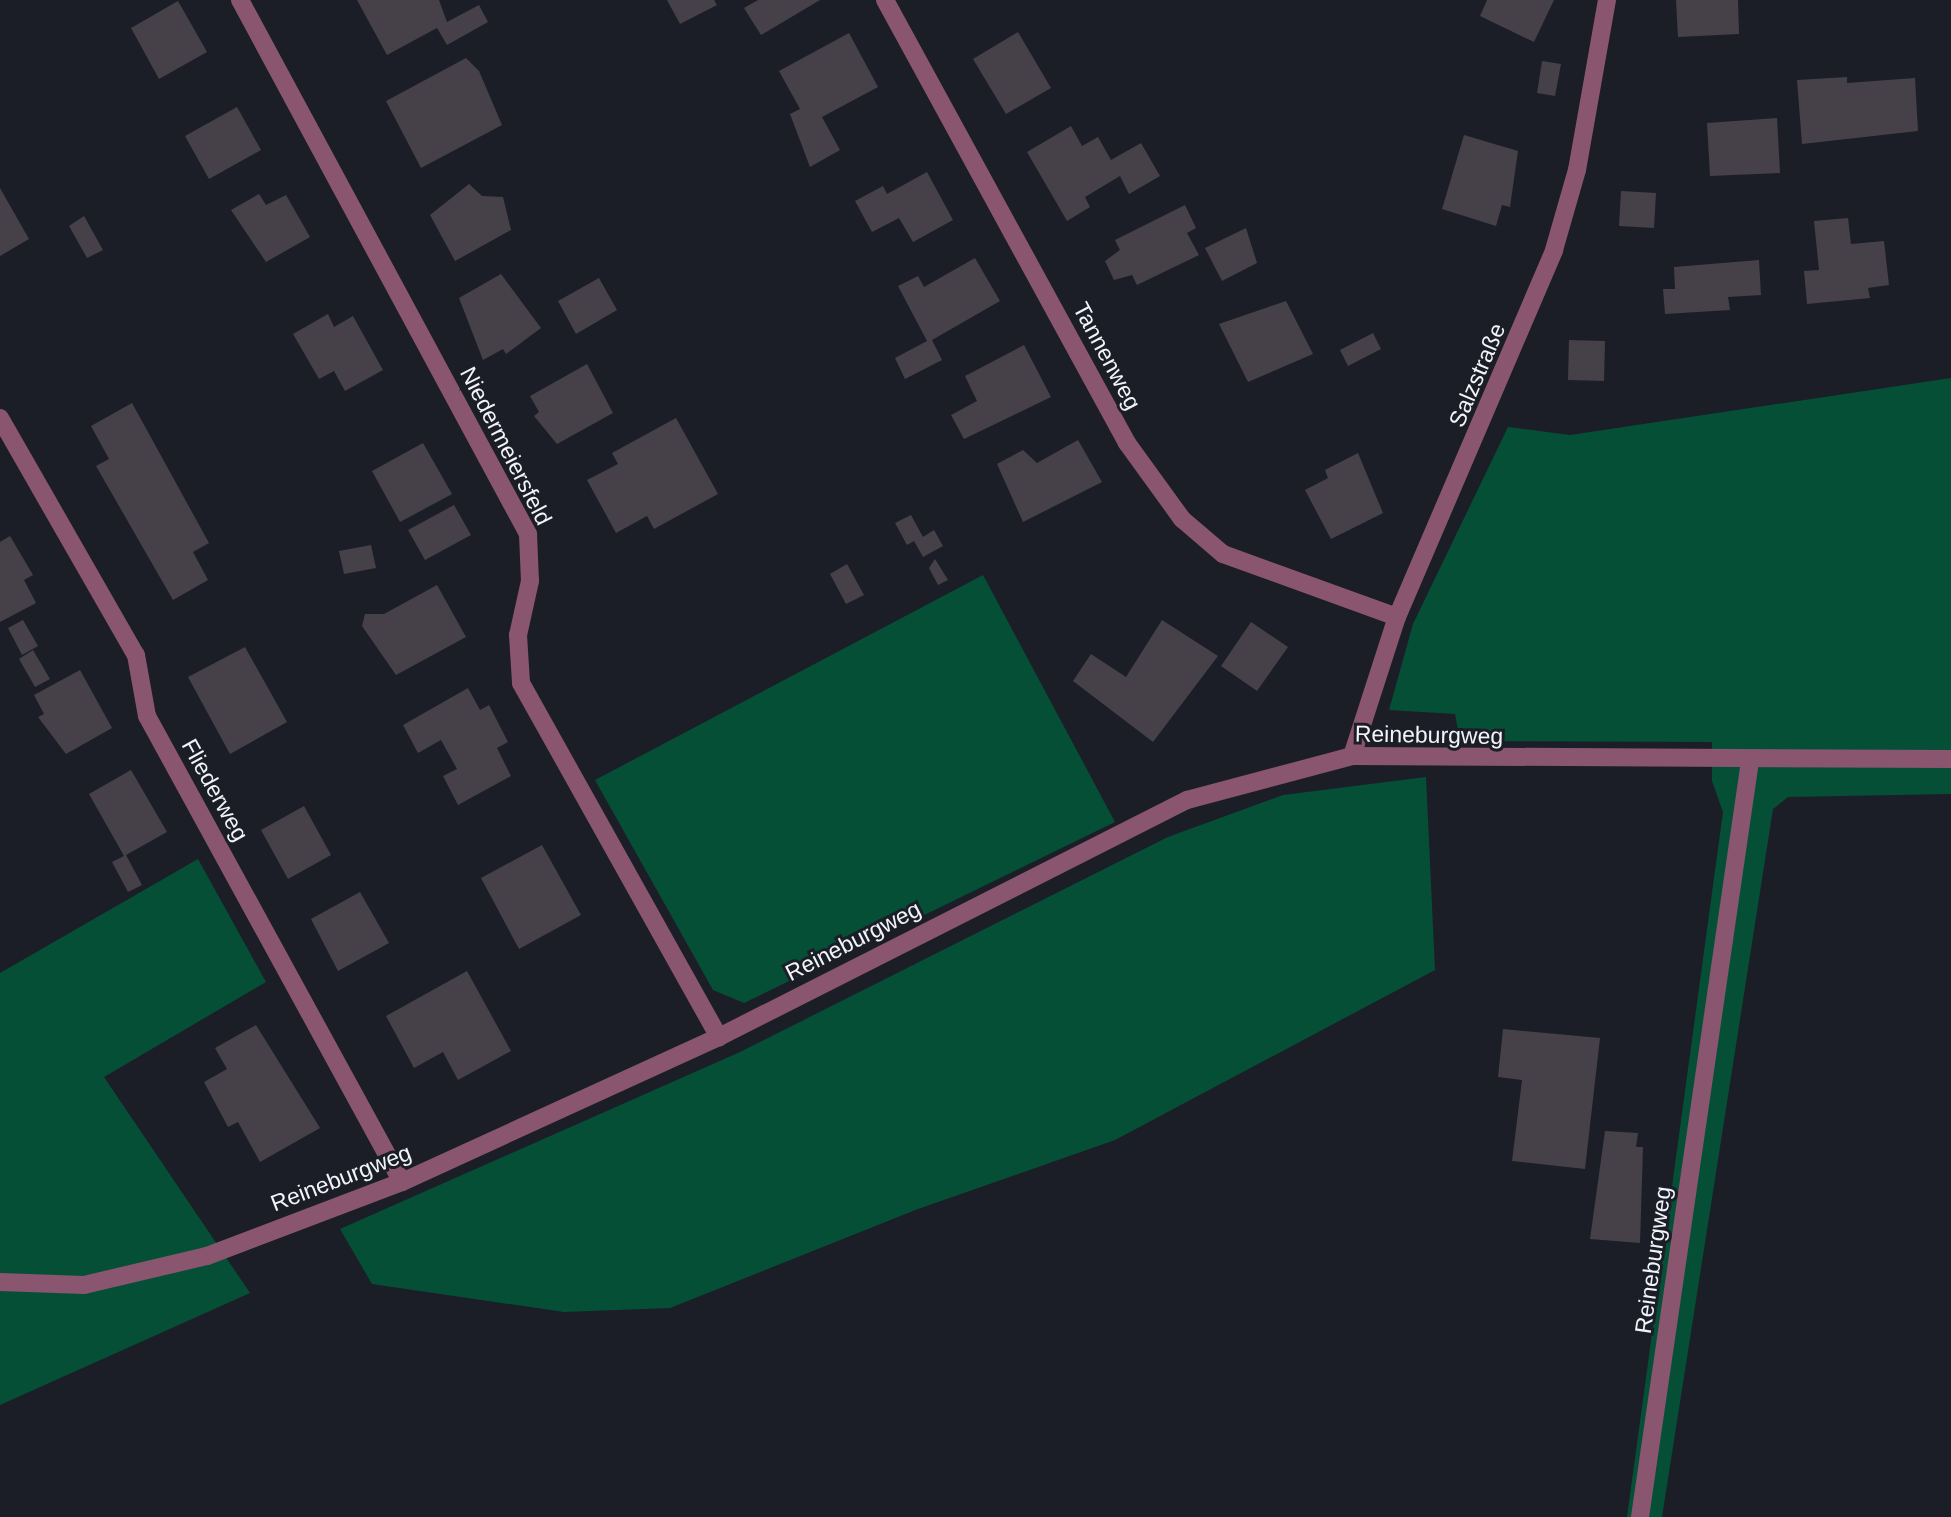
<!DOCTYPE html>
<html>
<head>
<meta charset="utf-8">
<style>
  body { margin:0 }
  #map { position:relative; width:1951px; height:1517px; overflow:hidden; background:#1b1e27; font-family:Arial,sans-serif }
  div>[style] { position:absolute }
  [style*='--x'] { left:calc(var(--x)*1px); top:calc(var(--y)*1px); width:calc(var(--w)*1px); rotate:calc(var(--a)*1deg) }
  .green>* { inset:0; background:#054f37 }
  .building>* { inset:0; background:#464049 }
  .minor>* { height:18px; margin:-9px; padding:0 9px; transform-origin:9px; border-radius:9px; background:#8a566f }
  span { translate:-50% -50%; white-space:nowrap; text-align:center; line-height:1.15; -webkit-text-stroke:6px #1b1e27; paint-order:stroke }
  .street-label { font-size:23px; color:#f1f4fa }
</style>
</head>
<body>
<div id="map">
  <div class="green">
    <i style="clip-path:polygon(1951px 378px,1951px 794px,1788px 797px,1773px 809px,1662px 1517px,1627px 1517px,1723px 812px,1712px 781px,1712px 742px,1460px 741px,1455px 714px,1389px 710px,1413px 624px,1508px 427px,1570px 435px)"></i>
    <i style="clip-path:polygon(983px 575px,1115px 822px,744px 1003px,713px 990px,595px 780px)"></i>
    <i style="clip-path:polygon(1426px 777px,1435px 970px,1115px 1140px,918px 1209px,670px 1308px,564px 1312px,372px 1284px,340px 1229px,740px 1052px,1168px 837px,1283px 795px)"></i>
    <i style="clip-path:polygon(198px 859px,266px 982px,104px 1077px,250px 1293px,0 1405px,0 973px)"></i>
  </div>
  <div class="building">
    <i style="clip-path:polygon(357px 0,439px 0,447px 22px,479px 5px,488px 22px,447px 45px,437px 28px,387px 55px)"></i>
    <i style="clip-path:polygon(667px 0,714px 0,717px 5px,680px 24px)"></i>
    <i style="clip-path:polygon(758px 0,820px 0,761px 35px,744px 8px)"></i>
    <i style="clip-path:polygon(1487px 0,1554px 0,1534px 42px,1480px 16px)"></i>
    <i style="clip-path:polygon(1676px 0,1738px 0,1739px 34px,1678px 37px)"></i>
    <i style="clip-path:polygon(178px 1px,207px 52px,159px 79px,131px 28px)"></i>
    <i style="clip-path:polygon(1018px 32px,1051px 88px,1006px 114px,973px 59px)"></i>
    <i style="clip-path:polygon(849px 33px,878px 87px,822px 117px,840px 150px,810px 167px,790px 114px,800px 109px,779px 71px)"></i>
    <i style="clip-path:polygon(466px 58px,479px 71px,502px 125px,421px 168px,386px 101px)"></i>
    <i style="clip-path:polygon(1542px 61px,1561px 64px,1555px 96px,1537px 93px)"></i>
    <i style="clip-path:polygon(1847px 77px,1847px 83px,1915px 78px,1918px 131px,1802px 144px,1797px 80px)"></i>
    <i style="clip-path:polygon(237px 107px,261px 150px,209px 179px,185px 136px)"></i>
    <i style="clip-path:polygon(1777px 118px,1780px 173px,1710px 176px,1707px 123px)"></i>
    <i style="clip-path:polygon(1071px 126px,1082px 146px,1098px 137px,1111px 160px,1141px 143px,1160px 176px,1129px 194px,1120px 176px,1085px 197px,1090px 207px,1067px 221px,1027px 152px)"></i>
    <i style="clip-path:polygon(1464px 135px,1518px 151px,1510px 207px,1502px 205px,1496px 226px,1442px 209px)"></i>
    <i style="clip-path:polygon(927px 172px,953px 220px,913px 242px,899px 218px,872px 232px,855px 201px,883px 186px,887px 194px)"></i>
    <i style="clip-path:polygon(469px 184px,482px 196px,503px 197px,511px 230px,455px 261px,430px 215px)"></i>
    <i style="clip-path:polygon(0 188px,29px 239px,0 256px)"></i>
    <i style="clip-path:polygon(1621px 191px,1656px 193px,1654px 228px,1619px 226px)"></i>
    <i style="clip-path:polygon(259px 194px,266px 205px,286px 195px,310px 237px,266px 262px,231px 210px)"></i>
    <i style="clip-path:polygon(1185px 205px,1196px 228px,1187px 233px,1199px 255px,1137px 285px,1132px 275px,1114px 280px,1105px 261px,1120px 250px,1115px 240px)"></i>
    <i style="clip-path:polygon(84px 216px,103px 250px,87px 258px,69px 226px)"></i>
    <i style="clip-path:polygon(1848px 218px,1851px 244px,1884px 241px,1889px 285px,1868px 288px,1870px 298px,1807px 304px,1804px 271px,1819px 270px,1814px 221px)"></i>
    <i style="clip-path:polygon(1246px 228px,1257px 263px,1222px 281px,1205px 248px)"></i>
    <i style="clip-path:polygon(975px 258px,1000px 301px,932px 340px,942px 360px,905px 379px,895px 358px,927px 341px,898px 286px,918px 276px,924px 287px)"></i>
    <i style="clip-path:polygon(1759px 260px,1761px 295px,1728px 297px,1730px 310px,1665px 314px,1663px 289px,1675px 289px,1674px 267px)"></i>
    <i style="clip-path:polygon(501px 274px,541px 328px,506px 354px,503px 349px,483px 360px,459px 298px)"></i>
    <i style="clip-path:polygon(599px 278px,617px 310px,576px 334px,558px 301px)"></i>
    <i style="clip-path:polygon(1286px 301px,1313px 354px,1248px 382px,1219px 324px)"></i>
    <i style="clip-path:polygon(328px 314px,334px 327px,353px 316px,383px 370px,345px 391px,334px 371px,319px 379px,293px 334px)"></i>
    <i style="clip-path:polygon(1373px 333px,1381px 349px,1348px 366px,1340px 350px)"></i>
    <i style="clip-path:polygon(1569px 340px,1605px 341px,1604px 381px,1568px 380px)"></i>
    <i style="clip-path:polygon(1024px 345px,1051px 397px,964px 439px,951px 415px,977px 401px,965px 376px)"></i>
    <i style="clip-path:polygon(587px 364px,613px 413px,557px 444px,534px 416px,539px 412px,530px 396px)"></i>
    <i style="clip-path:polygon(132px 403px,209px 543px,193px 552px,208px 580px,173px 600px,96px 466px,109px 459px,91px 426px)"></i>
    <i style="clip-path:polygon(676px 418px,718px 494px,654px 529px,647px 516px,616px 533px,587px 480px,618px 464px,612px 453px)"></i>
    <i style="clip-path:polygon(1078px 440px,1102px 482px,1023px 522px,997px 464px,1023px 450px,1037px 463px)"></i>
    <i style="clip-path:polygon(423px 443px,452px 494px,400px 522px,372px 471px)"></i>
    <i style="clip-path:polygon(1358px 453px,1383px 513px,1331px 539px,1305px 490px,1328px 478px,1325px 470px)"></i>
    <i style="clip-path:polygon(454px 505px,471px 535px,425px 560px,408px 530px)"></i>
    <i style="clip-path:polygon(911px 515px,923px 537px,934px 530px,943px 546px,923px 557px,914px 541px,907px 545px,895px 523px)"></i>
    <i style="clip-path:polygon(10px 536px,33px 575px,24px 580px,36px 603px,0 622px,0 542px)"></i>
    <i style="clip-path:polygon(371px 545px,376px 568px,344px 574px,339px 551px)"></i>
    <i style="clip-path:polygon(935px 559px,948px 580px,938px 585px,929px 568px)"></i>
    <i style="clip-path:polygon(847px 564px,864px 595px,846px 604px,830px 574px)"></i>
    <i style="clip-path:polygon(437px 585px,466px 637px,396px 675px,362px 626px,365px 614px,384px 614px)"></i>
    <i style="clip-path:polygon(23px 620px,38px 646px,22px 655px,8px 628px)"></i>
    <i style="clip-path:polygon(1162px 620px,1218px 656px,1153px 742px,1073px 681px,1091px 654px,1126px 677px)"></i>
    <i style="clip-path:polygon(1251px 622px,1288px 647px,1257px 691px,1221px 666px)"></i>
    <i style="clip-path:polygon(245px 647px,287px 722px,230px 754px,188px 677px)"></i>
    <i style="clip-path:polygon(33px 650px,50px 679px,35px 687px,19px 659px)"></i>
    <i style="clip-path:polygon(80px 670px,112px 728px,66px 754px,38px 717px,44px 714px,34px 695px)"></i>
    <i style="clip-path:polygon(468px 688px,480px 710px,489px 705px,508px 742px,497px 748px,511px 776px,458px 805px,443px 776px,457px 769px,441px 740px,418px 753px,403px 725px)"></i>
    <i style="clip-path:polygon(131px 770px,167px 832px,126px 855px,142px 885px,128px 892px,112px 862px,124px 856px,89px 794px)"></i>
    <i style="clip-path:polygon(304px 806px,331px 855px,288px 879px,261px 830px)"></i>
    <i style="clip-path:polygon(542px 845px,581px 915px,519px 949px,481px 878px)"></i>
    <i style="clip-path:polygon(360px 892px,389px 943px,338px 971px,311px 919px)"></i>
    <i style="clip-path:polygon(467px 971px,511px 1051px,458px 1080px,443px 1052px,414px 1068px,386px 1016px)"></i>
    <i style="clip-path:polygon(256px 1025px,320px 1128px,260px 1162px,238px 1122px,228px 1127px,204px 1082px,227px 1069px,215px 1048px)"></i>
    <i style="clip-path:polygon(1503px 1029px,1600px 1038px,1585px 1169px,1512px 1161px,1522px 1080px,1498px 1077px)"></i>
    <i style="clip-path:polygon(1605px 1131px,1638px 1133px,1636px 1147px,1643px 1147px,1640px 1243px,1590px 1239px)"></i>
  </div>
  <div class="minor">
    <i style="--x:240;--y:0;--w:607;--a:61.66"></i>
    <i style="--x:528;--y:534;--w:47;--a:87.6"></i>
    <i style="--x:530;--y:581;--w:55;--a:102.5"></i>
    <i style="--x:518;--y:635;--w:48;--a:86.4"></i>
    <i style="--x:521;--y:683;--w:406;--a:60.8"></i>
    <i style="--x:885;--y:0;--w:505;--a:61.35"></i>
    <i style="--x:1127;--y:443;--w:94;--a:54.1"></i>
    <i style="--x:1182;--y:519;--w:54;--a:40.5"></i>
    <i style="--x:1223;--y:554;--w:185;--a:19.9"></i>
    <i style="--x:0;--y:418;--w:273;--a:60.2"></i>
    <i style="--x:136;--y:655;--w:62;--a:79.8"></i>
    <i style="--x:147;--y:716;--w:531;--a:61.31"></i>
    <i style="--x:1352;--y:756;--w:146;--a:-72.1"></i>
    <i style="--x:1397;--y:617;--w:399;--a:-66.8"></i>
    <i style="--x:1554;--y:250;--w:83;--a:-74"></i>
    <i style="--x:1577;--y:170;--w:173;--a:-80"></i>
    <i style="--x:0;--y:1282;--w:84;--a:2"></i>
    <i style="--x:84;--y:1285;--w:126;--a:-13.3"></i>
    <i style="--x:207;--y:1256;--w:209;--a:-20.8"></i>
    <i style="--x:402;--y:1182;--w:349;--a:-24.6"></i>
    <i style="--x:719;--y:1037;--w:525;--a:-26.86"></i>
    <i style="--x:1187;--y:800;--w:171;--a:-14.9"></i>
    <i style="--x:1352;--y:756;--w:599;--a:0.29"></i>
    <i style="--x:1640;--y:1517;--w:764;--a:-81.72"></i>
  </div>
  <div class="street-label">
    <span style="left:1107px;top:356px;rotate:62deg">Tannenweg</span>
    <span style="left:1477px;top:375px;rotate:-67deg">Salzstraße</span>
    <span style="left:506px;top:446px;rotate:63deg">Niedermeiersfeld</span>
    <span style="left:1429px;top:735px;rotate:1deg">Reineburgweg</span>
    <span style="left:215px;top:790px;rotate:61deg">Fliederweg</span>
    <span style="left:853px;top:941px;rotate:-27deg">Reineburgweg</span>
    <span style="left:341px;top:1178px;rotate:-21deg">Reineburgweg</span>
    <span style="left:1653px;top:1260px;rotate:-82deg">Reineburgweg</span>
  </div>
</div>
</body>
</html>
